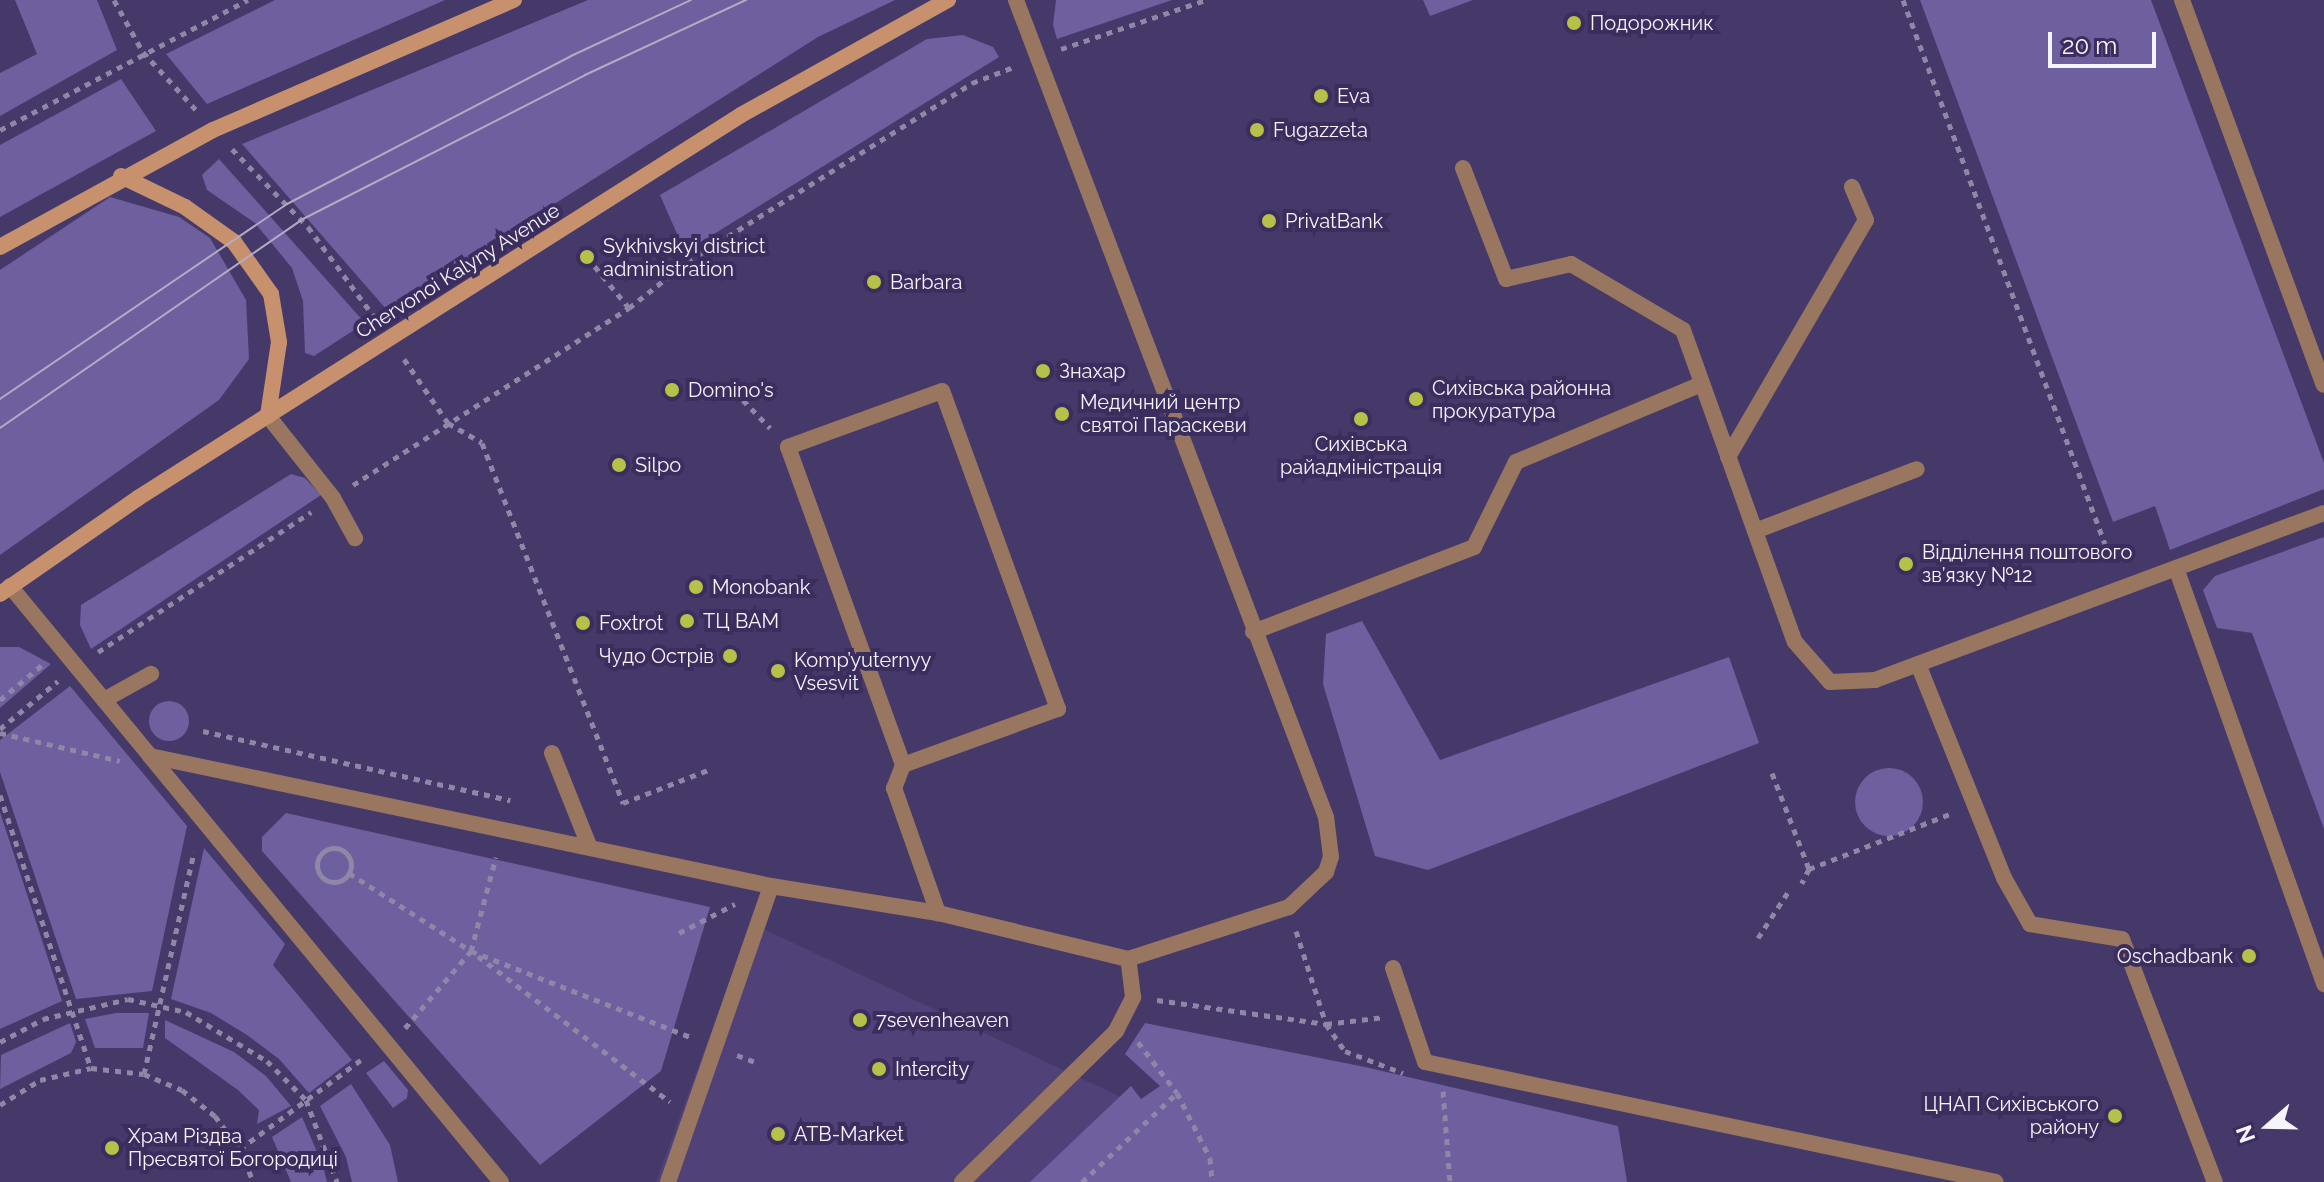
<!DOCTYPE html>
<html>
<head>
<meta charset="utf-8">
<style>
  body { margin:0 }
  #map { position:relative; width:2324px; height:1182px; overflow:hidden; background:#45396a; font-family:Raleway,sans-serif }
  div>[style] { position:absolute }
  [style*='--x'] { left:calc(var(--x)*1px); top:calc(var(--y)*1px); width:calc(var(--w)*1px); rotate:calc(var(--a)*1deg) }
  .built>* { inset:0; background:#504279 }
  .green>* { inset:0; background:#6e5f9e }
  .round { border-radius:50% }
  .path>* { height:5px; margin-top:-2.5px; transform-origin:0; background:repeating-linear-gradient(90deg,#8f87a6 0 6px,transparent 0 12px) }
  .path>.ring { margin:-2.5px; padding:0; box-sizing:content-box; background:none; border:5px solid #8f87a6; border-radius:50% }
  .service>* { height:16px; margin:-8px; padding:0 8px; transform-origin:8px; border-radius:8px; background:#99765f }
  .tertiary>* { height:16px; margin:-8px; padding:0 8px; transform-origin:8px; border-radius:8px; background:#99765f }
  .secondary>* { height:16px; margin:-8px; padding:0 8px; transform-origin:8px; border-radius:8px; background:#c8916d }
  .tram>* { height:2px; margin:-1px; padding:0 1px; transform-origin:1px; border-radius:1px; background:#b2acc3 }
  .dots>* { width:22px; height:22px; translate:-50% -50%; box-sizing:border-box; border:4px solid #3b2e5e; border-radius:50% }
  span { translate:-50% -50%; white-space:nowrap; text-align:center; line-height:1.15; -webkit-text-stroke:8px #3b2e5e; paint-order:stroke }
  .poi-label { font-size:20px; color:#f5f4fa }
  .left { translate:0 -50%; text-align:left }
  .right { translate:-100% -50%; text-align:right }
  .street-label { font-size:20px; color:#f5f4fa }
  .north { position:absolute; left:2228px; top:1086px; width:80px; height:80px; -webkit-text-stroke:6px #3b2e5e; paint-order:stroke; rotate:250deg; font-size:22px; font-weight:700; line-height:32px; text-align:center; color:#f5f4fa }
  .north::after { content:''; display:block; margin:auto; width:28px; height:36px; background:#f5f4fa; clip-path:polygon(50% 0,100% 100%,50% 72%,0 100%) }
  .scale { position:absolute; left:2048px; top:32px; width:108px; height:36px; box-sizing:border-box; border:4px solid #f5f4fa; border-top:0; padding-left:10px; font-size:24px; line-height:28px; white-space:nowrap; color:#f5f4fa; -webkit-text-stroke:6px #3b2e5e; paint-order:stroke }
</style>
</head>
<body>
<div id="map">
  <div class="built">
    <i style="clip-path:polygon(751px 923px,1125px 1099px,1034px 1182px,656px 1182px)"></i>
  </div>
  <div class="green">
    <i style="clip-path:polygon(15px 0,97px 0,117px 50px,0 116px,0 73px,37px 54px)"></i>
    <i style="clip-path:polygon(275px 0,445px 0,207px 104px,166px 54px)"></i>
    <i style="clip-path:polygon(588px 0,895px 0,818px 37px,387px 310px,242px 144px)"></i>
    <i style="clip-path:polygon(1056px 0,1172px 0,1057px 39px,1053px 25px)"></i>
    <i style="clip-path:polygon(1423px 0,1473px 0,1430px 16px)"></i>
    <i style="clip-path:polygon(1920px 0,2151px 0,2324px 463px,2324px 489px,2170px 550px,2155px 506px,2113px 522px)"></i>
    <i style="clip-path:polygon(963px 35px,993px 47px,999px 57px,685px 252px,660px 195px,927px 39px)"></i>
    <i style="clip-path:polygon(121px 79px,156px 131px,0 217px,0 145px)"></i>
    <i style="clip-path:polygon(219px 159px,365px 323px,314px 356px,305px 353px,303px 301px,292px 268px,255px 223px,207px 190px,202px 175px)"></i>
    <i style="clip-path:polygon(110px 197px,179px 217px,210px 238px,246px 300px,249px 359px,219px 400px,0 555px,0 270px)"></i>
    <i style="clip-path:polygon(291px 474px,305px 478px,321px 495px,91px 649px,80px 625px,81px 605px)"></i>
    <i style="clip-path:polygon(2324px 537px,2324px 829px,2252px 633px,2217px 628px,2203px 590px,2215px 576px)"></i>
    <i style="clip-path:polygon(1362px 621px,1440px 760px,1729px 657px,1759px 743px,1428px 870px,1375px 856px,1323px 684px,1326px 634px)"></i>
    <i style="clip-path:polygon(0 647px,19px 647px,51px 664px,0 708px)"></i>
    <i style="clip-path:polygon(70px 686px,187px 826px,152px 991px,76px 999px,0 772px,0 740px)"></i>
    <i class="round" style="left:149px;top:701px;width:40px;height:40px"></i>
    <i class="round" style="left:1855px;top:768px;width:68px;height:68px"></i>
    <i style="clip-path:polygon(0 812px,62px 1001px,0 1029px)"></i>
    <i style="clip-path:polygon(286px 813px,710px 907px,661px 1071px,540px 1165px,262px 851px,262px 837px)"></i>
    <i style="clip-path:polygon(204px 848px,285px 944px,273px 965px,352px 1060px,309px 1093px,279px 1059px,247px 1035px,211px 1013px,171px 999px)"></i>
    <i style="clip-path:polygon(116px 1013px,149px 1013px,143px 1048px,95px 1048px,85px 1019px)"></i>
    <i style="clip-path:polygon(165px 1020px,234px 1052px,266px 1076px,291px 1106px,257px 1124px,259px 1110px,238px 1090px,165px 1038px)"></i>
    <i style="clip-path:polygon(70px 1023px,76px 1042px,71px 1053px,0 1089px,1px 1055px)"></i>
    <i style="clip-path:polygon(1145px 1023px,1365px 1067px,1618px 1126px,1627px 1182px,1030px 1182px,1131px 1086px,1141px 1099px,1160px 1086px,1125px 1054px)"></i>
    <i style="clip-path:polygon(384px 1061px,408px 1090px,407px 1098px,393px 1108px,366px 1073px)"></i>
    <i style="clip-path:polygon(351px 1084px,390px 1145px,398px 1182px,352px 1182px,346px 1157px,320px 1106px)"></i>
    <i style="clip-path:polygon(302px 1117px,323px 1166px,327px 1182px,291px 1182px,272px 1137px)"></i>
  </div>
  <div class="path">
    <i style="--x:114;--y:0;--w:60;--a:60.9"></i>
    <i style="--x:143;--y:52;--w:80;--a:47.5"></i>
    <i style="--x:1903;--y:0;--w:580;--a:69.63"></i>
    <i style="--x:1061;--y:49;--w:153;--a:-18.7"></i>
    <i style="--x:0;--y:130;--w:280;--a:-27.7"></i>
    <i style="--x:232;--y:149;--w:109;--a:45.7"></i>
    <i style="--x:308;--y:227;--w:113;--a:53.6"></i>
    <i style="--x:587;--y:257;--w:66;--a:50.5"></i>
    <i style="--x:404;--y:359;--w:78;--a:55.5"></i>
    <i style="--x:448;--y:423;--w:39;--a:30"></i>
    <i style="--x:482;--y:443;--w:387;--a:68.6"></i>
    <i style="--x:623;--y:803;--w:91;--a:-21.2"></i>
    <i style="--x:743;--y:400;--w:39;--a:46"></i>
    <i style="--x:353;--y:485;--w:328;--a:-32.7"></i>
    <i style="--x:629;--y:308;--w:74;--a:-38.4"></i>
    <i style="--x:687;--y:262;--w:337;--a:-32.1"></i>
    <i style="--x:972;--y:83;--w:47;--a:-21.1"></i>
    <i style="--x:98;--y:652;--w:255;--a:-33.3"></i>
    <i style="--x:0;--y:700;--w:55;--a:-39.8"></i>
    <i style="--x:0;--y:729;--w:75;--a:-39.6"></i>
    <i style="--x:203;--y:731;--w:315;--a:12.7"></i>
    <i style="--x:0;--y:733;--w:123;--a:13.1"></i>
    <i style="--x:1772;--y:773;--w:103;--a:68.9"></i>
    <i style="--x:1809;--y:869;--w:16;--a:117"></i>
    <i style="--x:0;--y:795;--w:288;--a:71.6"></i>
    <i class="ring" style="left:317px;top:848px;width:29px;height:29px"></i>
    <i style="--x:1809;--y:869;--w:155;--a:-21.3"></i>
    <i style="--x:349;--y:873;--w:145;--a:32.6"></i>
    <i style="--x:471;--y:951;--w:236;--a:21.4"></i>
    <i style="--x:1296;--y:931;--w:98;--a:72.1"></i>
    <i style="--x:1326;--y:1024;--w:33;--a:55"></i>
    <i style="--x:1345;--y:1051;--w:62;--a:20.8"></i>
    <i style="--x:679;--y:933;--w:63;--a:-27.4"></i>
    <i style="--x:1758;--y:938;--w:59;--a:-56.9"></i>
    <i style="--x:478;--y:956;--w:241;--a:37.2"></i>
    <i style="--x:1157;--y:1000;--w:171;--a:8.1"></i>
    <i style="--x:1326;--y:1024;--w:59;--a:-6.8"></i>
    <i style="--x:405;--y:1028;--w:101;--a:-49.4"></i>
    <i style="--x:471;--y:951;--w:97;--a:-75.1"></i>
    <i style="--x:0;--y:1042;--w:49;--a:-28.1"></i>
    <i style="--x:43;--y:1019;--w:87;--a:-13.2"></i>
    <i style="--x:128;--y:999;--w:59;--a:12.6"></i>
    <i style="--x:186;--y:1012;--w:95;--a:31.2"></i>
    <i style="--x:267;--y:1061;--w:55;--a:45"></i>
    <i style="--x:306;--y:1100;--w:88;--a:69.3"></i>
    <i style="--x:1138;--y:1042;--w:64;--a:52.6"></i>
    <i style="--x:1177;--y:1093;--w:73;--a:63.1"></i>
    <i style="--x:1210;--y:1158;--w:24;--a:85"></i>
    <i style="--x:737;--y:1055;--w:19;--a:21"></i>
    <i style="--x:144;--y:1074;--w:228;--a:-77.3"></i>
    <i style="--x:1443;--y:1091;--w:91;--a:85.6"></i>
    <i style="--x:0;--y:1105;--w:47;--a:-32"></i>
    <i style="--x:40;--y:1080;--w:52;--a:-13.2"></i>
    <i style="--x:91;--y:1068;--w:53;--a:6.5"></i>
    <i style="--x:144;--y:1074;--w:41;--a:22.8"></i>
    <i style="--x:182;--y:1090;--w:42;--a:38.2"></i>
    <i style="--x:215;--y:1116;--w:41;--a:52.9"></i>
    <i style="--x:240;--y:1149;--w:35;--a:68"></i>
    <i style="--x:240;--y:1149;--w:155;--a:-36.4"></i>
    <i style="--x:1082;--y:1182;--w:130;--a:-43.1"></i>
  </div>
  <div class="service">
    <i style="--x:1463;--y:168;--w:119;--a:68.8"></i>
    <i style="--x:1506;--y:279;--w:67;--a:-13"></i>
    <i style="--x:1571;--y:264;--w:130;--a:30.5"></i>
    <i style="--x:1683;--y:330;--w:331;--a:70.3"></i>
    <i style="--x:1795;--y:642;--w:53;--a:48.8"></i>
    <i style="--x:1830;--y:682;--w:45;--a:-2.5"></i>
    <i style="--x:1875;--y:680;--w:479;--a:-20.4"></i>
    <i style="--x:268;--y:416;--w:105;--a:51.6"></i>
    <i style="--x:333;--y:498;--w:46;--a:61.2"></i>
    <i style="--x:1728;--y:457;--w:274;--a:-59.8"></i>
    <i style="--x:1866;--y:220;--w:36;--a:-113"></i>
    <i style="--x:1755;--y:531;--w:173;--a:-20.9"></i>
    <i style="--x:2176;--y:568;--w:442;--a:70.4"></i>
    <i style="--x:10;--y:586;--w:220;--a:50.5"></i>
    <i style="--x:150;--y:756;--w:634;--a:11.82"></i>
    <i style="--x:771;--y:886;--w:169;--a:9.2"></i>
    <i style="--x:938;--y:913;--w:195;--a:13.6"></i>
    <i style="--x:1128;--y:959;--w:169;--a:-17.9"></i>
    <i style="--x:1289;--y:907;--w:51;--a:-43.4"></i>
    <i style="--x:1326;--y:872;--w:16;--a:-72"></i>
    <i style="--x:1331;--y:857;--w:40;--a:-97.1"></i>
    <i style="--x:1326;--y:817;--w:874;--a:-110.78"></i>
    <i style="--x:1253;--y:632;--w:237;--a:-21"></i>
    <i style="--x:1474;--y:547;--w:95;--a:-63.7"></i>
    <i style="--x:1516;--y:462;--w:199;--a:-22.8"></i>
    <i style="--x:1918;--y:664;--w:231;--a:68.1"></i>
    <i style="--x:2004;--y:878;--w:53;--a:60.5"></i>
    <i style="--x:2030;--y:924;--w:93;--a:9.3"></i>
    <i style="--x:2122;--y:939;--w:260;--a:69.1"></i>
    <i style="--x:104;--y:700;--w:54;--a:-29"></i>
    <i style="--x:552;--y:753;--w:102;--a:68.2"></i>
    <i style="--x:150;--y:756;--w:552;--a:50.51"></i>
    <i style="--x:903;--y:765;--w:165;--a:-19.9"></i>
    <i style="--x:1058;--y:709;--w:338;--a:-110"></i>
    <i style="--x:942;--y:391;--w:164;--a:160"></i>
    <i style="--x:788;--y:447;--w:338;--a:70.1"></i>
    <i style="--x:903;--y:765;--w:25;--a:111"></i>
    <i style="--x:894;--y:788;--w:133;--a:70.6"></i>
    <i style="--x:1393;--y:968;--w:99;--a:71.2"></i>
    <i style="--x:1425;--y:1062;--w:583;--a:11.87"></i>
    <i style="--x:668;--y:1182;--w:313;--a:-70.8"></i>
    <i style="--x:962;--y:1182;--w:216;--a:-44.4"></i>
    <i style="--x:1116;--y:1031;--w:38;--a:-63"></i>
    <i style="--x:1133;--y:997;--w:38;--a:-97"></i>
  </div>
  <div class="tertiary">
    <i style="--x:2182;--y:0;--w:410;--a:69.8"></i>
  </div>
  <div class="secondary">
    <i style="--x:121;--y:176;--w:71;--a:25.8"></i>
    <i style="--x:185;--y:207;--w:60;--a:35.5"></i>
    <i style="--x:234;--y:242;--w:64;--a:54.6"></i>
    <i style="--x:271;--y:294;--w:49;--a:80.5"></i>
    <i style="--x:279;--y:342;--w:75;--a:98.5"></i>
    <i style="--x:0;--y:247;--w:243;--a:-28.8"></i>
    <i style="--x:213;--y:130;--w:328;--a:-23.4"></i>
    <i style="--x:0;--y:594;--w:168;--a:-34.8"></i>
    <i style="--x:138;--y:498;--w:714;--a:-32.42"></i>
    <i style="--x:741;--y:115;--w:237;--a:-29.1"></i>
  </div>
  <div class="tram">
    <i style="--x:0;--y:399;--w:347;--a:-34.2"></i>
    <i style="--x:287;--y:204;--w:320;--a:-27.5"></i>
    <i style="--x:571;--y:56;--w:132;--a:-25"></i>
    <i style="--x:0;--y:428;--w:366;--a:-34.6"></i>
    <i style="--x:301;--y:220;--w:319;--a:-27"></i>
    <i style="--x:585;--y:75;--w:178;--a:-25"></i>
  </div>
  <div class="dots">
    <i style="left:1574px;top:23px;background:#b6c148"></i>
    <i style="left:1321px;top:96px;background:#b6c148"></i>
    <i style="left:1257px;top:130px;background:#b6c148"></i>
    <i style="left:1269px;top:221px;background:#b6c148"></i>
    <i style="left:587px;top:257px;background:#b6c148"></i>
    <i style="left:874px;top:282px;background:#b6c148"></i>
    <i style="left:1043px;top:371px;background:#b6c148"></i>
    <i style="left:672px;top:390px;background:#b6c148"></i>
    <i style="left:1416px;top:399px;background:#b6c148"></i>
    <i style="left:1062px;top:414px;background:#b6c148"></i>
    <i style="left:1361px;top:419px;background:#b6c148"></i>
    <i style="left:619px;top:465px;background:#b6c148"></i>
    <i style="left:1906px;top:564px;background:#b6c148"></i>
    <i style="left:696px;top:587px;background:#b6c148"></i>
    <i style="left:687px;top:621px;background:#b6c148"></i>
    <i style="left:583px;top:623px;background:#b6c148"></i>
    <i style="left:730px;top:656px;background:#b6c148"></i>
    <i style="left:778px;top:671px;background:#b6c148"></i>
    <i style="left:2249px;top:956px;background:#b6c148"></i>
    <i style="left:860px;top:1020px;background:#b6c148"></i>
    <i style="left:879px;top:1069px;background:#b6c148"></i>
    <i style="left:2115px;top:1116px;background:#b6c148"></i>
    <i style="left:778px;top:1134px;background:#b6c148"></i>
    <i style="left:112px;top:1148px;background:#b6c148"></i>
  </div>
  <div class="poi-label">
    <span class="left" style="left:1590px;top:23px">Подорожник</span>
    <span class="left" style="left:1337px;top:96px">Eva</span>
    <span class="left" style="left:1273px;top:130px">Fugazzeta</span>
    <span class="left" style="left:1285px;top:221px">PrivatBank</span>
    <span class="left" style="left:603px;top:258px">Sykhivskyi district<br>administration</span>
    <span class="left" style="left:890px;top:282px">Barbara</span>
    <span class="left" style="left:1059px;top:371px">Знахар</span>
    <span class="left" style="left:1432px;top:400px">Сихівська районна<br>прокуратура</span>
    <span class="left" style="left:688px;top:390px">Domino's</span>
    <span class="left" style="left:1080px;top:414px">Медичний центр<br>святої Параскеви</span>
    <span style="left:1361px;top:456px">Сихівська<br>райадміністрація</span>
    <span class="left" style="left:635px;top:465px">Silpo</span>
    <span class="left" style="left:1922px;top:564px">Відділення поштового<br>зв’язку №12</span>
    <span class="left" style="left:712px;top:587px">Monobank</span>
    <span class="left" style="left:703px;top:621px">ТЦ ВАМ</span>
    <span class="left" style="left:599px;top:623px">Foxtrot</span>
    <span class="right" style="left:714px;top:656px">Чудо Острів</span>
    <span class="left" style="left:794px;top:672px">Komp’yuternyy<br>Vsesvit</span>
    <span class="right" style="left:2233px;top:956px">Oschadbank</span>
    <span class="left" style="left:876px;top:1020px">7sevenheaven</span>
    <span class="left" style="left:895px;top:1069px">Intercity</span>
    <span class="right" style="left:2099px;top:1116px">ЦНАП Сихівського<br>району</span>
    <span class="left" style="left:794px;top:1134px">ATB-Market</span>
    <span class="left" style="left:128px;top:1148px">Храм Різдва<br>Пресвятої Богородиці</span>
  </div>
  <div class="street-label">
    <span style="left:458px;top:271px;rotate:-32deg">Chervonoi Kalyny Avenue</span>
  </div>
  <div class="north">N</div>
  <div class="scale">20 m</div>
</div>
</body>
</html>
